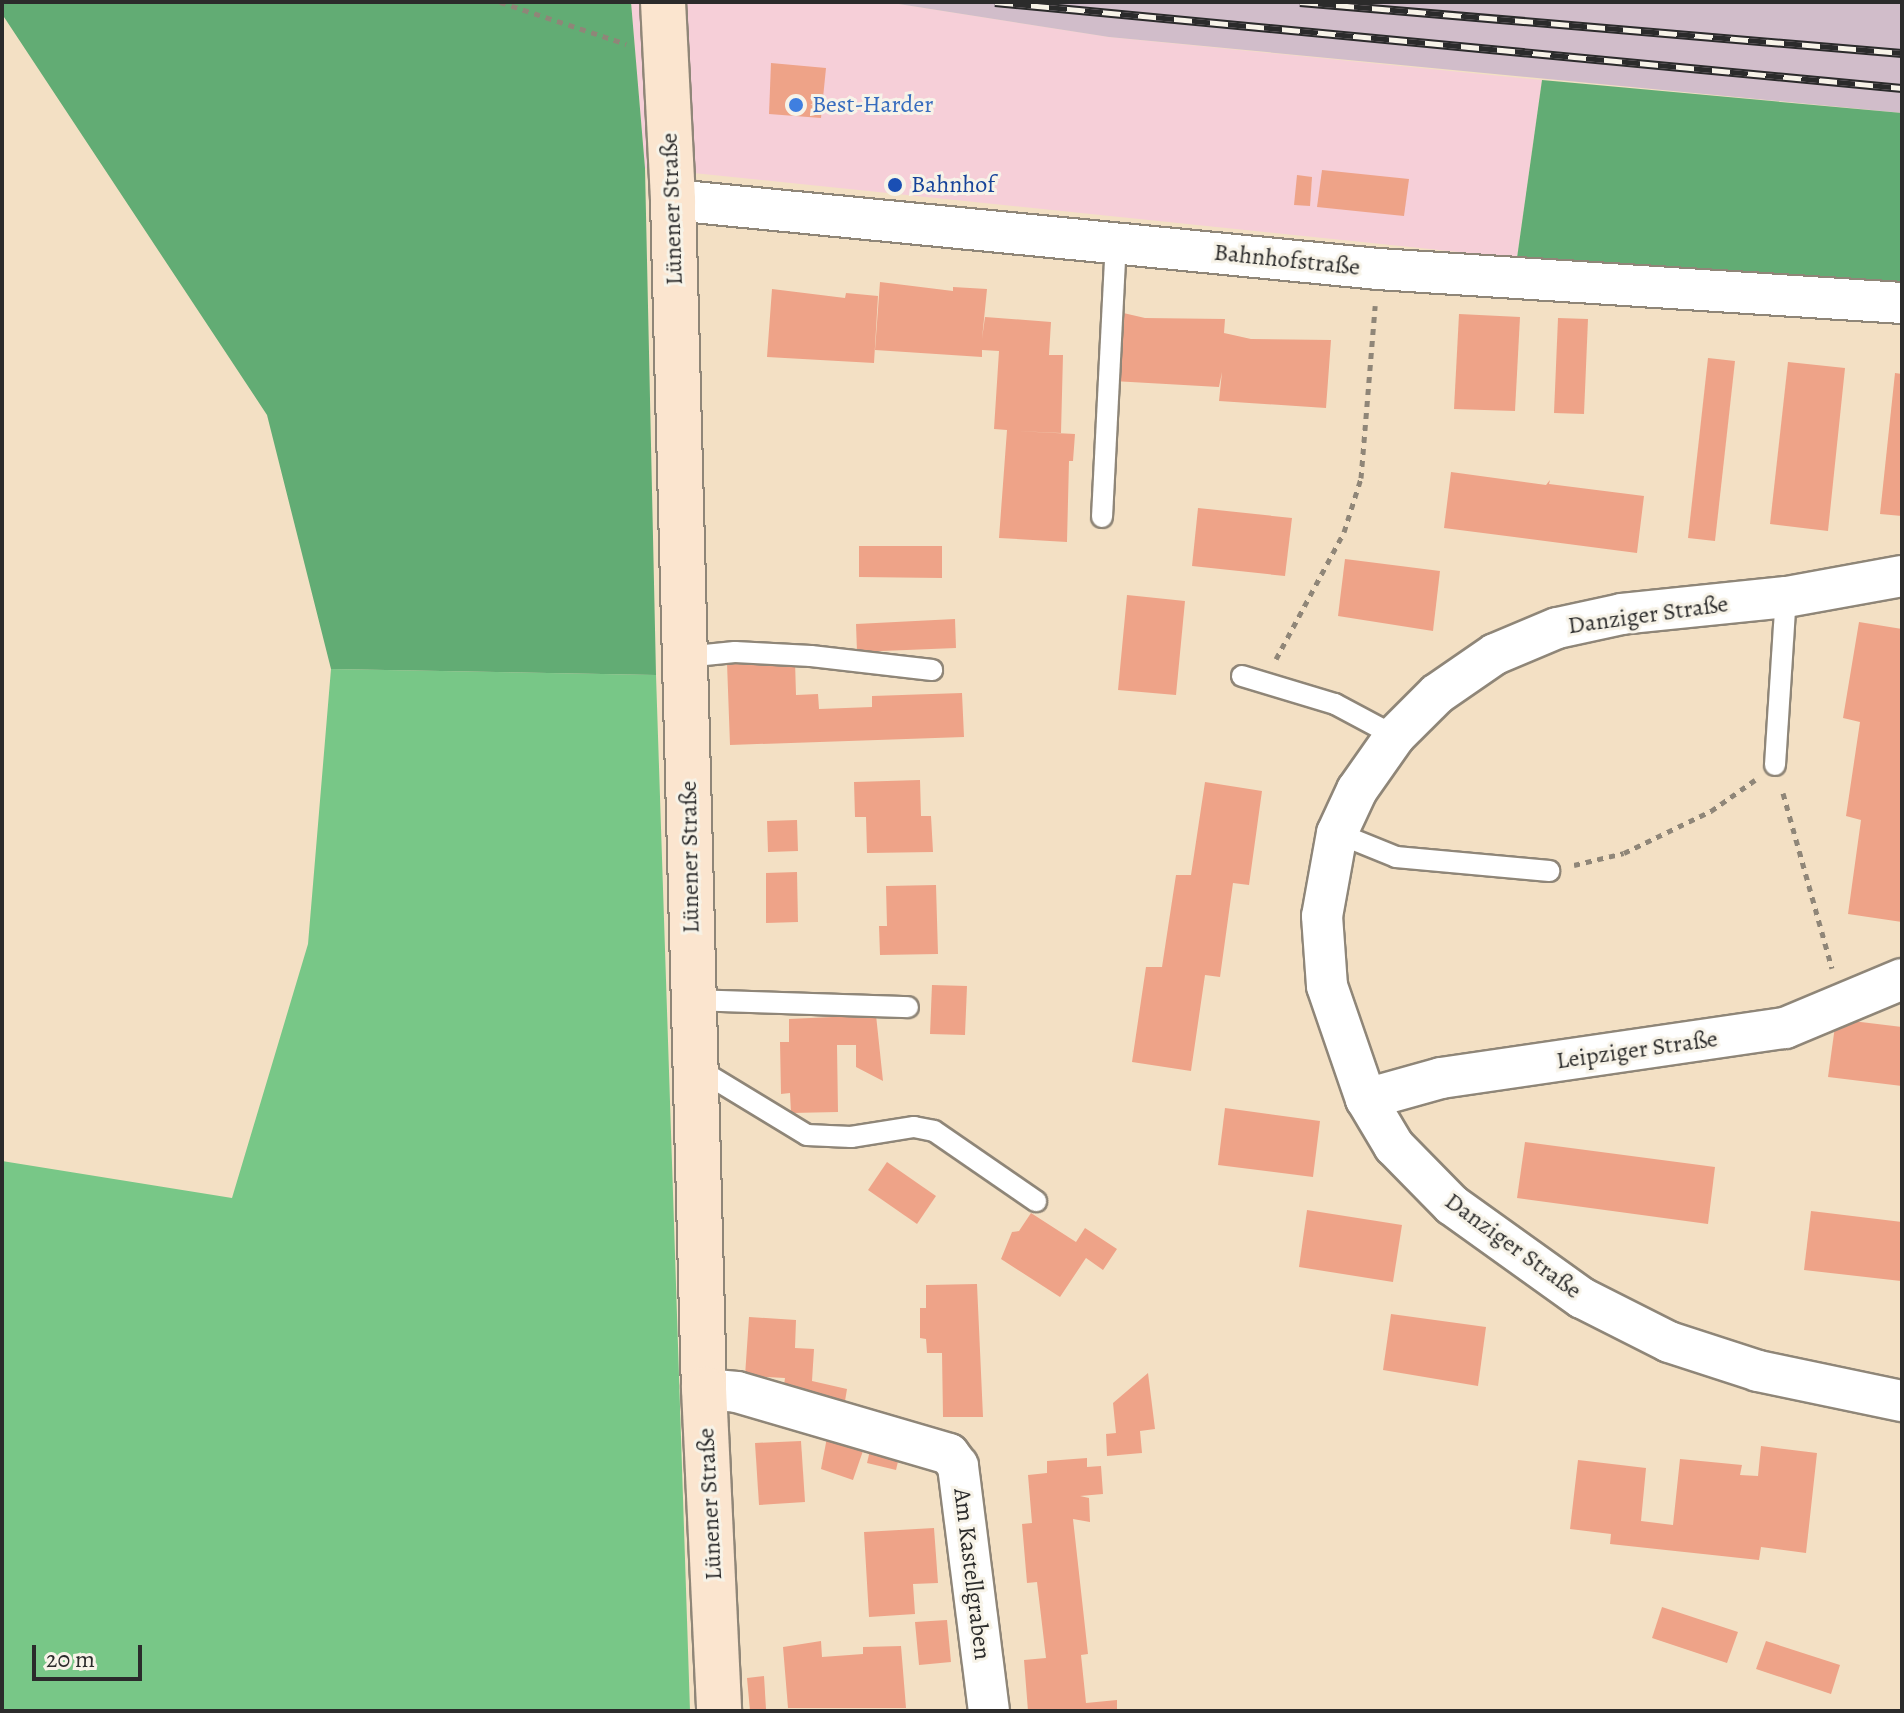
<!DOCTYPE html>
<html>
<head>
<meta charset="utf-8">
<style>
  body { margin:0 }
  #map { position:relative; width:1904px; height:1713px; overflow:hidden; background:#f3e0c4; font-family:Alegreya,serif }
  div>[style] { position:absolute }
  [style*='--x'] { left:calc(var(--x)*1px); top:calc(var(--y)*1px); width:calc(var(--w)*1px); rotate:calc(var(--a)*1deg) }
  .built>* { inset:0; background:#f6cfd8 }
  .industrial>* { inset:0; background:#d1bdca }
  .green>* { inset:0; background:#78c787 }
  .forest>* { inset:0; background:#62ac74 }
  .building>* { inset:0; background:#eea388 }
  .path>* { height:5px; margin-top:-2.5px; transform-origin:0; background:repeating-linear-gradient(90deg,#8f8678 0 6px,transparent 0 12px) }
  .roads { filter:drop-shadow(2px 0 #8f8678) drop-shadow(-2px 0 #8f8678) drop-shadow(0 2px #8f8678) drop-shadow(0 -2px #8f8678) }
  .service>* { height:20px; margin:-10px; padding:0 10px; transform-origin:10px; border-radius:10px; background:#fff }
  .minor>* { height:40px; margin:-20px; padding:0 20px; transform-origin:20px; border-radius:20px; background:#fff }
  .secondary>* { height:44px; margin:-22px; padding:0 22px; transform-origin:22px; border-radius:22px; background:#fbe5cf }
  .rail>* { height:9px; margin-top:-4.5px; transform-origin:0; background:repeating-linear-gradient(90deg,#f7f3e8 0 18px,#2b2b2b 0 36px); box-sizing:border-box; border-block:2px solid #2b2b2b }
  .dots>* { width:22px; height:22px; translate:-50% -50%; box-sizing:border-box; border:4px solid #f7f3e8; border-radius:50% }
  span { translate:-50% -50%; white-space:nowrap; text-align:center; line-height:1.15; -webkit-text-stroke:6px #f7f3e8; paint-order:stroke }
  .shop-label { font-size:24px; color:#366cbe }
  .left { translate:0 -50%; text-align:left }
  .transit-label { font-size:24px; color:#164399 }
  .street-label { font-size:24px; color:#2b2b2b }
  .frame { position:absolute; inset:0; border:4px solid #2b2b2b; pointer-events:none }
  .scale { position:absolute; left:32px; top:1645px; width:110px; height:36px; box-sizing:border-box; border:4px solid #2b2b2b; border-top:0; padding-left:10px; font-size:24px; line-height:28px; white-space:nowrap; color:#2b2b2b; -webkit-text-stroke:6px #f7f3e8; paint-order:stroke }
</style>
</head>
<body>
<div id="map">
  <div class="built">
    <i style="clip-path:polygon(631px 2px,886px 2px,1109px 37px,1542px 80px,1517px 258px,645px 168px)"></i>
  </div>
  <div class="industrial">
    <i style="clip-path:polygon(886px 2px,1902px 2px,1902px 113px,1109px 37px)"></i>
  </div>
  <div class="green">
    <i style="clip-path:polygon(331px 669px,656px 675px,690px 1711px,2px 1711px,2px 1161px,232px 1198px,308px 944px)"></i>
  </div>
  <div class="forest">
    <i style="clip-path:polygon(2px 2px,631px 2px,645px 168px,656px 675px,331px 669px,267px 415px,2px 14px)"></i>
    <i style="clip-path:polygon(1542px 80px,1902px 113px,1902px 293px,1517px 258px)"></i>
  </div>
  <div class="building">
    <i style="clip-path:polygon(771px 63px,826px 68px,821px 118px,769px 114px)"></i>
    <i style="clip-path:polygon(1322px 170px,1409px 179px,1404px 216px,1317px 207px)"></i>
    <i style="clip-path:polygon(1297px 175px,1312px 177px,1310px 206px,1294px 205px)"></i>
    <i style="clip-path:polygon(880px 282px,953px 291px,953px 287px,987px 289px,982px 339px,985px 317px,1051px 322px,1049px 355px,1063px 355px,1061px 433px,1015px 431px,1075px 434px,1073px 461px,1069px 461px,1067px 542px,999px 538px,1007px 430px,994px 429px,999px 351px,982px 350px,982px 357px,875px 350px)"></i>
    <i style="clip-path:polygon(772px 289px,845px 298px,846px 293px,878px 296px,874px 363px,767px 357px)"></i>
    <i style="clip-path:polygon(1119px 312px,1145px 318px,1225px 319px,1224px 333px,1251px 339px,1331px 340px,1326px 408px,1219px 401px,1222px 372px,1219px 387px,1113px 381px)"></i>
    <i style="clip-path:polygon(1459px 314px,1520px 317px,1515px 411px,1454px 409px)"></i>
    <i style="clip-path:polygon(1558px 318px,1588px 319px,1584px 414px,1554px 413px)"></i>
    <i style="clip-path:polygon(1708px 358px,1735px 361px,1715px 541px,1688px 538px)"></i>
    <i style="clip-path:polygon(1788px 362px,1845px 368px,1828px 531px,1770px 524px)"></i>
    <i style="clip-path:polygon(1895px 373px,1902px 374px,1902px 516px,1880px 514px)"></i>
    <i style="clip-path:polygon(1451px 472px,1546px 485px,1550px 480px,1549px 484px,1644px 496px,1637px 553px,1444px 528px)"></i>
    <i style="clip-path:polygon(1198px 508px,1292px 518px,1285px 576px,1192px 566px)"></i>
    <i style="clip-path:polygon(859px 546px,942px 546px,942px 578px,859px 577px)"></i>
    <i style="clip-path:polygon(1345px 559px,1440px 571px,1433px 631px,1338px 616px)"></i>
    <i style="clip-path:polygon(1127px 595px,1185px 601px,1176px 695px,1118px 690px)"></i>
    <i style="clip-path:polygon(955px 619px,956px 648px,857px 652px,856px 624px)"></i>
    <i style="clip-path:polygon(1859px 622px,1902px 629px,1902px 922px,1848px 914px,1861px 820px,1846px 816px,1860px 722px,1843px 718px)"></i>
    <i style="clip-path:polygon(795px 661px,796px 695px,818px 694px,819px 709px,872px 707px,872px 696px,962px 693px,964px 737px,730px 745px,727px 663px)"></i>
    <i style="clip-path:polygon(920px 780px,921px 816px,931px 816px,933px 852px,867px 853px,866px 817px,855px 817px,854px 782px)"></i>
    <i style="clip-path:polygon(1205px 782px,1262px 791px,1249px 885px,1233px 883px,1220px 977px,1205px 975px,1191px 1071px,1132px 1062px,1146px 967px,1162px 967px,1176px 875px,1191px 875px)"></i>
    <i style="clip-path:polygon(797px 820px,798px 851px,768px 852px,767px 821px)"></i>
    <i style="clip-path:polygon(797px 872px,798px 922px,766px 923px,766px 873px)"></i>
    <i style="clip-path:polygon(936px 885px,938px 954px,880px 955px,879px 926px,887px 926px,886px 886px)"></i>
    <i style="clip-path:polygon(932px 985px,967px 986px,965px 1035px,930px 1034px)"></i>
    <i style="clip-path:polygon(876px 1015px,883px 1081px,856px 1067px,856px 1045px,837px 1045px,838px 1112px,791px 1113px,790px 1093px,781px 1094px,780px 1042px,789px 1042px,789px 1019px)"></i>
    <i style="clip-path:polygon(1836px 1019px,1902px 1027px,1902px 1086px,1828px 1077px)"></i>
    <i style="clip-path:polygon(1225px 1108px,1320px 1121px,1313px 1177px,1218px 1165px)"></i>
    <i style="clip-path:polygon(1525px 1142px,1715px 1167px,1708px 1224px,1517px 1198px)"></i>
    <i style="clip-path:polygon(887px 1162px,936px 1196px,917px 1224px,868px 1190px)"></i>
    <i style="clip-path:polygon(1307px 1210px,1402px 1225px,1393px 1282px,1299px 1267px)"></i>
    <i style="clip-path:polygon(1811px 1211px,1902px 1222px,1901px 1281px,1804px 1270px)"></i>
    <i style="clip-path:polygon(1031px 1213px,1076px 1242px,1085px 1228px,1117px 1249px,1103px 1270px,1086px 1258px,1060px 1297px,1001px 1259px,1012px 1232px,1019px 1231px)"></i>
    <i style="clip-path:polygon(977px 1284px,983px 1417px,943px 1417px,942px 1353px,927px 1353px,926px 1339px,920px 1338px,920px 1308px,926px 1308px,926px 1285px)"></i>
    <i style="clip-path:polygon(1391px 1314px,1486px 1327px,1478px 1386px,1383px 1370px)"></i>
    <i style="clip-path:polygon(749px 1317px,796px 1320px,795px 1348px,814px 1349px,812px 1381px,847px 1389px,844px 1407px,783px 1393px,785px 1378px,745px 1376px)"></i>
    <i style="clip-path:polygon(1148px 1373px,1155px 1429px,1140px 1431px,1142px 1453px,1107px 1456px,1106px 1434px,1116px 1433px,1113px 1403px)"></i>
    <i style="clip-path:polygon(828px 1432px,865px 1445px,853px 1480px,821px 1469px)"></i>
    <i style="clip-path:polygon(801px 1441px,805px 1502px,759px 1505px,755px 1443px)"></i>
    <i style="clip-path:polygon(871px 1446px,900px 1453px,896px 1470px,867px 1463px)"></i>
    <i style="clip-path:polygon(1761px 1446px,1817px 1453px,1806px 1553px,1761px 1547px,1759px 1560px,1610px 1544px,1611px 1534px,1570px 1529px,1578px 1460px,1646px 1468px,1641px 1521px,1673px 1525px,1680px 1459px,1742px 1465px,1740px 1475px,1758px 1476px)"></i>
    <i style="clip-path:polygon(1087px 1458px,1087px 1467px,1101px 1466px,1103px 1494px,1080px 1496px,1089px 1498px,1090px 1522px,1073px 1519px,1088px 1654px,1081px 1655px,1086px 1703px,1117px 1700px,1117px 1711px,1028px 1711px,1024px 1660px,1046px 1658px,1037px 1582px,1027px 1583px,1022px 1524px,1032px 1523px,1028px 1475px,1047px 1473px,1047px 1461px)"></i>
    <i style="clip-path:polygon(934px 1528px,938px 1583px,913px 1584px,915px 1614px,869px 1617px,864px 1532px)"></i>
    <i style="clip-path:polygon(1662px 1607px,1738px 1632px,1727px 1663px,1652px 1638px)"></i>
    <i style="clip-path:polygon(947px 1620px,951px 1662px,919px 1665px,915px 1622px)"></i>
    <i style="clip-path:polygon(821px 1641px,822px 1657px,863px 1654px,863px 1647px,901px 1646px,906px 1708px,788px 1708px,783px 1647px)"></i>
    <i style="clip-path:polygon(1766px 1641px,1840px 1665px,1831px 1694px,1756px 1669px)"></i>
    <i style="clip-path:polygon(764px 1676px,766px 1709px,750px 1711px,747px 1678px)"></i>
  </div>
  <div class="path">
    <i style="--x:500;--y:2;--w:133;--a:18.4"></i>
    <i style="--x:1276;--y:659;--w:144;--a:-61.8"></i>
    <i style="--x:1344;--y:532;--w:57;--a:-72.5"></i>
    <i style="--x:1361;--y:478;--w:173;--a:-85.3"></i>
    <i style="--x:1783;--y:793;--w:182;--a:74.4"></i>
    <i style="--x:1574;--y:865;--w:51;--a:-13.5"></i>
    <i style="--x:1624;--y:853;--w:97;--a:-25.8"></i>
    <i style="--x:1711;--y:811;--w:54;--a:-35.2"></i>
  </div>
  <div class="roads">
    <div class="service">
      <i style="--x:1102;--y:517;--w:274;--a:-87.1"></i>
      <i style="--x:685;--y:657;--w:50;--a:-5.7"></i>
      <i style="--x:735;--y:652;--w:76;--a:3"></i>
      <i style="--x:811;--y:656;--w:122;--a:6.6"></i>
      <i style="--x:1242;--y:676;--w:97;--a:16.8"></i>
      <i style="--x:1335;--y:704;--w:68;--a:28.1"></i>
      <i style="--x:1775;--y:765;--w:168;--a:-86.3"></i>
      <i style="--x:1337;--y:833;--w:64;--a:22.1"></i>
      <i style="--x:1396;--y:857;--w:154;--a:5.2"></i>
      <i style="--x:693;--y:1000;--w:215;--a:1.9"></i>
      <i style="--x:695;--y:1067;--w:131;--a:31.3"></i>
      <i style="--x:807;--y:1135;--w:44;--a:2.6"></i>
      <i style="--x:851;--y:1137;--w:64;--a:-9"></i>
      <i style="--x:914;--y:1127;--w:20;--a:11"></i>
      <i style="--x:934;--y:1131;--w:124;--a:34.5"></i>
    </div>
    <div class="minor">
      <i style="--x:673;--y:200;--w:708;--a:5.59"></i>
      <i style="--x:1378;--y:269;--w:525;--a:3.71"></i>
      <i style="--x:1902;--y:576;--w:118;--a:169.7"></i>
      <i style="--x:1786;--y:597;--w:165;--a:174.1"></i>
      <i style="--x:1622;--y:614;--w:66;--a:167.8"></i>
      <i style="--x:1557;--y:628;--w:67;--a:157.2"></i>
      <i style="--x:1495;--y:654;--w:70;--a:145.4"></i>
      <i style="--x:1437;--y:694;--w:59;--a:135"></i>
      <i style="--x:1395;--y:736;--w:66;--a:125.1"></i>
      <i style="--x:1357;--y:790;--w:47;--a:114.9"></i>
      <i style="--x:1337;--y:833;--w:84;--a:100.2"></i>
      <i style="--x:1322;--y:916;--w:70;--a:85.9"></i>
      <i style="--x:1327;--y:986;--w:120;--a:71"></i>
      <i style="--x:1366;--y:1099;--w:55;--a:59.2"></i>
      <i style="--x:1394;--y:1146;--w:83;--a:45.5"></i>
      <i style="--x:1452;--y:1205;--w:160;--a:35.6"></i>
      <i style="--x:1582;--y:1298;--w:97;--a:26.8"></i>
      <i style="--x:1669;--y:1342;--w:94;--a:18"></i>
      <i style="--x:1758;--y:1371;--w:147;--a:11.8"></i>
      <i style="--x:1366;--y:1099;--w:78;--a:-15.6"></i>
      <i style="--x:1441;--y:1078;--w:348;--a:-8.3"></i>
      <i style="--x:1785;--y:1028;--w:127;--a:-22.7"></i>
      <i style="--x:704;--y:1389;--w:33;--a:5"></i>
      <i style="--x:737;--y:1392;--w:221;--a:16.3"></i>
      <i style="--x:949;--y:1454;--w:15;--a:53"></i>
      <i style="--x:958;--y:1466;--w:247;--a:82.8"></i>
    </div>
    <div class="secondary">
      <i style="--x:663;--y:2;--w:198;--a:87.1"></i>
      <i style="--x:673;--y:200;--w:1189;--a:88.51"></i>
      <i style="--x:704;--y:1389;--w:322;--a:87.3"></i>
    </div>
  </div>
  <div class="rail">
    <i style="--x:995;--y:2;--w:911;--a:5.42"></i>
    <i style="--x:1300;--y:2;--w:604;--a:4.84"></i>
  </div>
  <div class="dots">
    <i style="left:796px;top:105px;background:#3f7fe0"></i>
    <i style="left:895px;top:185px;background:#1a4fb4"></i>
  </div>
  <div class="shop-label">
    <span class="left" style="left:812px;top:105px">Best-Harder</span>
  </div>
  <div class="transit-label">
    <span class="left" style="left:911px;top:185px">Bahnhof</span>
  </div>
  <div class="street-label">
    <span style="left:672px;top:209px;rotate:-92deg">Lünener Straße</span>
    <span style="left:1287px;top:260px;rotate:6deg">Bahnhofstraße</span>
    <span style="left:1648px;top:615px;rotate:-8deg">Danziger Straße</span>
    <span style="left:690px;top:857px;rotate:-91deg">Lünener Straße</span>
    <span style="left:1637px;top:1050px;rotate:-8deg">Leipziger Straße</span>
    <span style="left:1513px;top:1246px;rotate:36deg">Danziger Straße</span>
    <span style="left:710px;top:1504px;rotate:-93deg">Lünener Straße</span>
    <span style="left:972px;top:1574px;rotate:83deg">Am Kastellgraben</span>
  </div>
  <div class="frame"></div>
  <div class="scale">20 m</div>
</div>
</body>
</html>
